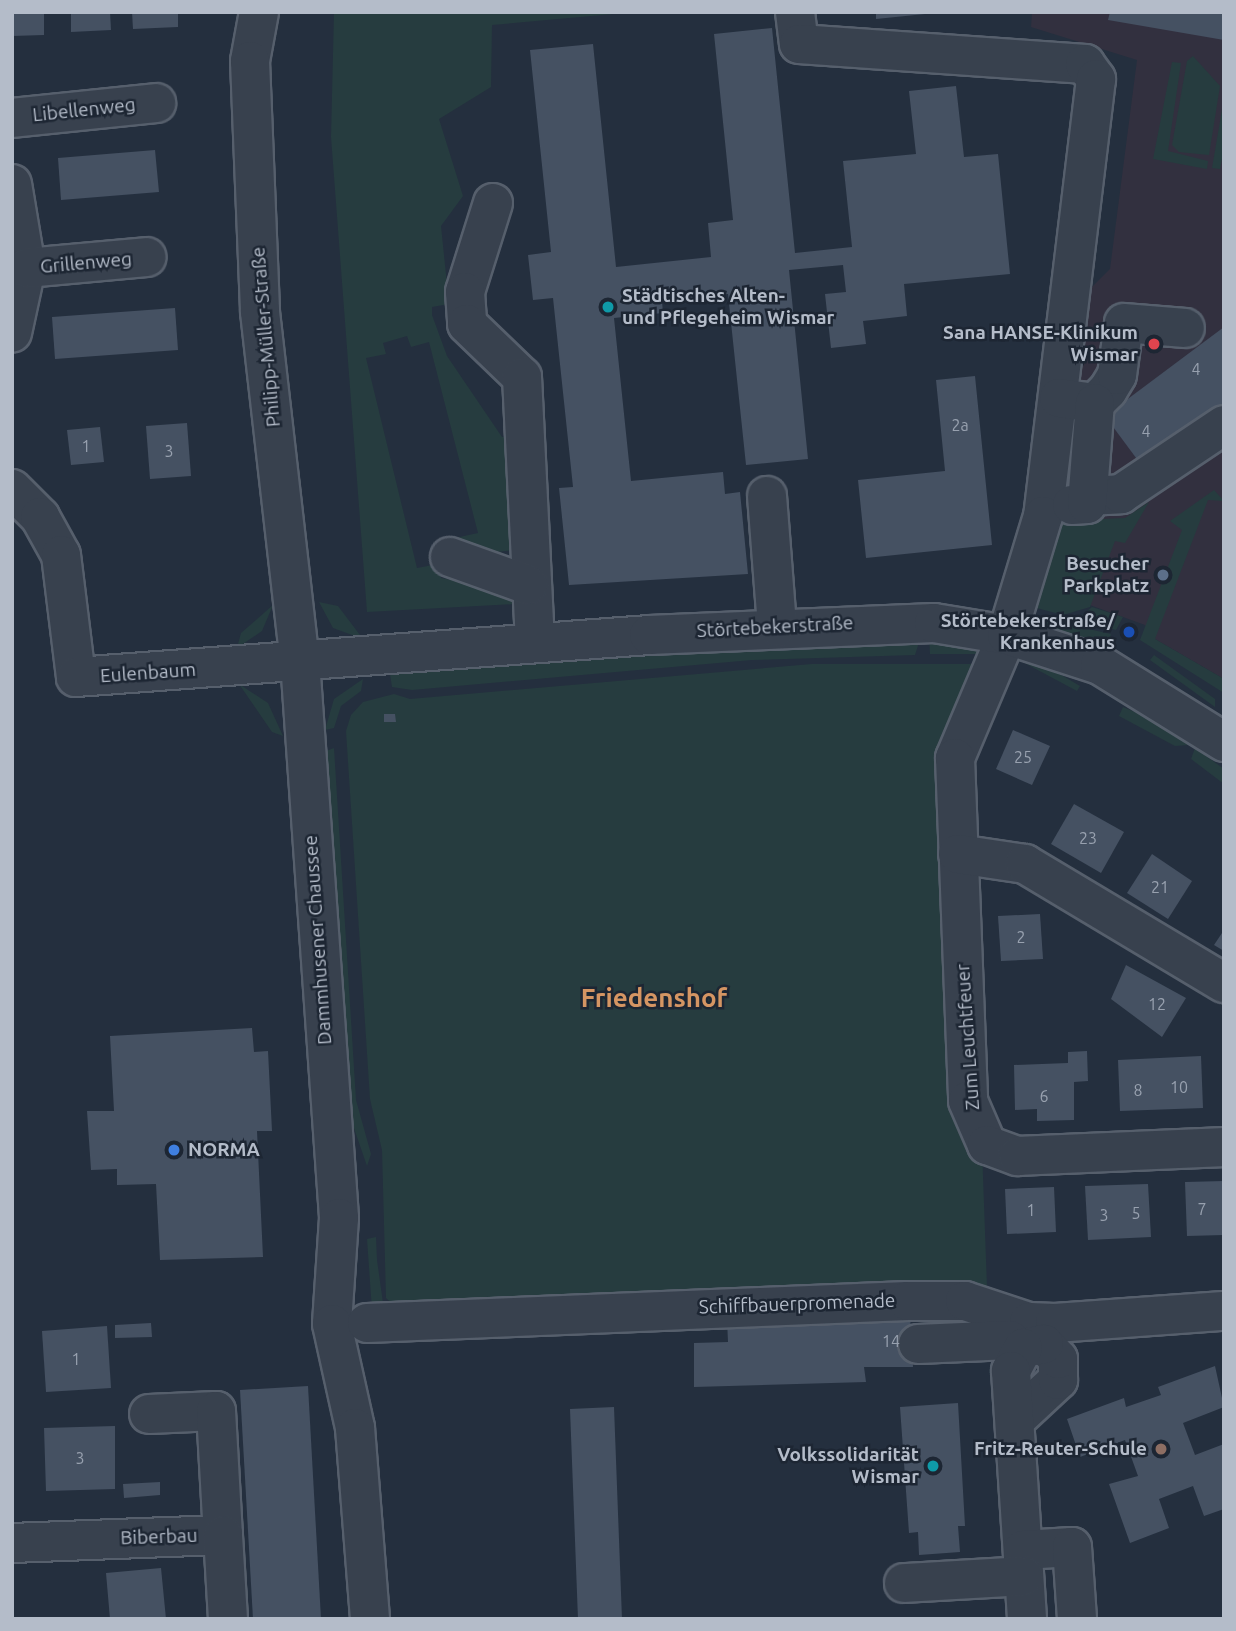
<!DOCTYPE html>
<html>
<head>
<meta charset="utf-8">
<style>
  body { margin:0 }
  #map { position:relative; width:1236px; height:1631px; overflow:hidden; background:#242f3e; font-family:Ubuntu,sans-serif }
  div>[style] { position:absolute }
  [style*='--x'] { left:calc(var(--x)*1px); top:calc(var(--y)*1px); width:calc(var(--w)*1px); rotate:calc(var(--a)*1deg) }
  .medical>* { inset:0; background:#32303f }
  .green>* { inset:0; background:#263c3f }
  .building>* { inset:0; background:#455162 }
  .roads { filter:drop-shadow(2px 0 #565f6c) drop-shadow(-2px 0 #565f6c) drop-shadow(0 2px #565f6c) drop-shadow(0 -2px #565f6c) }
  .minor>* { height:38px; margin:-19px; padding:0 19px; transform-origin:19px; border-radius:19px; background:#38414e }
  .dots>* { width:19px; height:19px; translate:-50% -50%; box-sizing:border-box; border:4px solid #1d2633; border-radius:50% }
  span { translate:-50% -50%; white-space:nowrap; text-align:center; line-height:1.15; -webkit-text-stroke:5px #1d2633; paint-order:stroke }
  .number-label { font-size:16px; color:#98a1af }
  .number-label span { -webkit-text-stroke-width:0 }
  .street-label { font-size:19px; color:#b4bcc9 }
  .poi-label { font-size:19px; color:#b4bcc9; font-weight:700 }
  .left { translate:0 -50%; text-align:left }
  .right { translate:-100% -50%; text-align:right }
  .district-label { font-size:26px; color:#d59563; font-weight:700 }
  .frame { position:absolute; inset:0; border:14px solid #b4bcc9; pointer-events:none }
</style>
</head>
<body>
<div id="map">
  <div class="medical">
    <i style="clip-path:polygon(1032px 12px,1224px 12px,1224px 679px,1155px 639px,1145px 625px,1087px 604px,1063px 615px,1061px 506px,1091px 288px,1110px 269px,1137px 60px,1031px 27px)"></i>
  </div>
  <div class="green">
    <i style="clip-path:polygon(334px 12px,636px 12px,492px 25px,491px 87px,439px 119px,463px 196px,441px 226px,449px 304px,432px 307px,432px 315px,447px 356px,502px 437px,521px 435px,515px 550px,488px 553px,455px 543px,455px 538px,478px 533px,429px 342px,411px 347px,407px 336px,383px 343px,386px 354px,366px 358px,417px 568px,438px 564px,441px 578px,516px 592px,517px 604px,367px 612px,331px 137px)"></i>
    <i style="clip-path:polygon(1193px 56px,1220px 86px,1209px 155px,1179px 152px,1172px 145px,1187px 61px)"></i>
    <i style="clip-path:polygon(1172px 62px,1181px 63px,1168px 151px,1208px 161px,1207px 169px,1153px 159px)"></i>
    <i style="clip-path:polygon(1224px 98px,1224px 150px,1220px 169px,1212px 168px)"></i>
    <i style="clip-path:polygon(1214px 490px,1224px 501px,1208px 500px,1155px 639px,1224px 679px,1224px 693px,1140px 640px,1182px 530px,1170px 521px)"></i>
    <i style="clip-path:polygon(1149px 502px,1125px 543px,1115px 541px,1090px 607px,1063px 615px,1033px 607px,1054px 521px,1125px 518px)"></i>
    <i style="clip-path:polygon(319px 602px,338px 606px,363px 639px,333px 628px)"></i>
    <i style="clip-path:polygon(273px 605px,262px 631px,237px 648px,241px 633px)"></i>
    <i style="clip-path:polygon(1092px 607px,1123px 617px,1116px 630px,1077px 619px)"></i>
    <i style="clip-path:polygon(1035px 617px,1111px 634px,1109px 642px,1046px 631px)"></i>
    <i style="clip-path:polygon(921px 636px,915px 655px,752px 660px,412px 690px,392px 687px,390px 674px)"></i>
    <i style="clip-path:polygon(929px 636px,975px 645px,982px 654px,930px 654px)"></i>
    <i style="clip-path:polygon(1154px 655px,1215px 699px,1215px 707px,1150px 660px)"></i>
    <i style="clip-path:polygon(1019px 660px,1043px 664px,1080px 686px,1077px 691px)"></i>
    <i style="clip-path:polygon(812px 664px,976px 664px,966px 705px,987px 1287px,396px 1307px,386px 1298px,382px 1150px,370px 1099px,346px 731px,351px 715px,363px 702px,394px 694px,410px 699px)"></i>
    <i style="clip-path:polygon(363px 679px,361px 691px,341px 706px,334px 728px,325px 730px,334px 699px)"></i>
    <i style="clip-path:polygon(239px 684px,268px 703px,283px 736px,272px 732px)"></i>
    <i style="clip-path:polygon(1123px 707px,1164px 724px,1188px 745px,1175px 746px,1119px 716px)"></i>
    <i style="clip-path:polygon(334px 748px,356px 1100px,371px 1154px,367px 1166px,347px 1108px,326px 751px)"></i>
    <i style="clip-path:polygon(1195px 748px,1224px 769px,1224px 784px,1191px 759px)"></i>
    <i style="clip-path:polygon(376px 1237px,377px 1260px,384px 1310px,372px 1310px,367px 1239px)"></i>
  </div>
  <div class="building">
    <i style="clip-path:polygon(12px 12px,44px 12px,44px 35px,12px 36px)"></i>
    <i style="clip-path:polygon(71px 12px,110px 12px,111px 30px,71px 32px)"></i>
    <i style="clip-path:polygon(132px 12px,178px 12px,178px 27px,133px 29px)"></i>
    <i style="clip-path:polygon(876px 12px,925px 12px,925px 14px,876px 19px)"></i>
    <i style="clip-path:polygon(1110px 12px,1224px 12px,1224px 40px,1108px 20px)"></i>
    <i style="clip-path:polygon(772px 28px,795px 253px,852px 247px,843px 161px,916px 154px,909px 91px,956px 86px,964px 157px,998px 154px,1010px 274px,904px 284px,907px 316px,863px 321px,866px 344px,831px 348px,825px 294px,846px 292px,843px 265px,789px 270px,808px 459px,746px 465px,728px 294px,662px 301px,663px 313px,614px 318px,631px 481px,723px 472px,725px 494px,740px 492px,748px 574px,569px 585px,559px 488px,573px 487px,553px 298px,533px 300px,528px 255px,551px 252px,530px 50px,593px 44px,616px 267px,711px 257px,708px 223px,733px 220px,714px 34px)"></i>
    <i style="clip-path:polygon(155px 150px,159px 192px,61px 200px,58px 158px)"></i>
    <i style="clip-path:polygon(175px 308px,178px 350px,55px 359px,52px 317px)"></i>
    <i style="clip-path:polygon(1224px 327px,1224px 411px,1145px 470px,1105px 416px)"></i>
    <i style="clip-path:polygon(975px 376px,992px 545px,866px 558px,858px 480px,945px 471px,936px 380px)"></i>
    <i style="clip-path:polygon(187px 423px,191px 476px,150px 479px,146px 426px)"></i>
    <i style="clip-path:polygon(100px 427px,104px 462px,71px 465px,67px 430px)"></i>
    <i style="clip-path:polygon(384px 714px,395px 714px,396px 722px,384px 722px)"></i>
    <i style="clip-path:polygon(1013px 730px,1050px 746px,1032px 785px,996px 769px)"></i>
    <i style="clip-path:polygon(1074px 804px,1124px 832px,1101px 873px,1051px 844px)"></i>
    <i style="clip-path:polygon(1152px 854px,1192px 881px,1168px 919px,1127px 893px)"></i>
    <i style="clip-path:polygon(1040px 914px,1043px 959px,1001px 961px,998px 916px)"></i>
    <i style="clip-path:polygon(1224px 930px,1224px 951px,1214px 945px)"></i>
    <i style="clip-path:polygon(1126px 965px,1186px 998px,1162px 1037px,1111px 999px)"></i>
    <i style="clip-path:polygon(252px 1028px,254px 1052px,268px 1051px,272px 1131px,257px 1131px,263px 1257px,160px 1260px,156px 1184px,117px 1185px,117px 1169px,91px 1170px,87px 1111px,114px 1111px,110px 1036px)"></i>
    <i style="clip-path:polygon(1087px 1051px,1088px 1081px,1074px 1082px,1074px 1120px,1037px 1121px,1037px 1109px,1015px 1110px,1014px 1065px,1068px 1063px,1068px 1052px)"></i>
    <i style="clip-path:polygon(1201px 1056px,1203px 1108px,1120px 1111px,1118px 1060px)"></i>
    <i style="clip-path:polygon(1224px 1181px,1224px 1235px,1187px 1236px,1185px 1182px)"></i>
    <i style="clip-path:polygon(1148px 1184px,1151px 1237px,1088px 1240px,1085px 1186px)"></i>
    <i style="clip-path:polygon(1054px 1187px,1056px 1232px,1007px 1234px,1005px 1189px)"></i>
    <i style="clip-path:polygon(910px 1314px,913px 1367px,864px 1367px,866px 1382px,694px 1387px,694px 1343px,728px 1342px,727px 1320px)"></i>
    <i style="clip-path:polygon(151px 1323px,152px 1337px,115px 1338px,115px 1325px)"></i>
    <i style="clip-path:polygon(107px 1326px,111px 1388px,46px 1392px,42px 1331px)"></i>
    <i style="clip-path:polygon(1215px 1366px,1224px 1407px,1183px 1423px,1195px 1455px,1224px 1444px,1224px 1509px,1204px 1516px,1193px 1486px,1159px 1499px,1169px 1528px,1130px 1543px,1109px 1484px,1138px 1476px,1125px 1440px,1080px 1457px,1067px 1419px,1124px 1398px,1126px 1407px,1161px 1395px,1158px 1387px)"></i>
    <i style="clip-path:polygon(308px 1386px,321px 1619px,253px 1619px,240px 1390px)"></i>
    <i style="clip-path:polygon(958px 1403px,965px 1526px,958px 1526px,960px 1552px,919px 1555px,918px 1532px,909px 1533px,900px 1407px)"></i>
    <i style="clip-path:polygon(614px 1407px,622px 1619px,578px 1619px,570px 1409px)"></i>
    <i style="clip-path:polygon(115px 1426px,115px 1489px,46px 1491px,44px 1428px)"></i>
    <i style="clip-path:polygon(160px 1482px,160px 1495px,124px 1498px,123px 1484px)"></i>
    <i style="clip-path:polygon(161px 1568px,166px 1619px,110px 1619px,106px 1573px)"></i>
  </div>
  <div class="roads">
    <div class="minor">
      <i style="--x:259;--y:12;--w:50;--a:100.4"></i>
      <i style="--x:250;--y:61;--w:251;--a:87.7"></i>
      <i style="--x:260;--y:312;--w:351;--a:83.5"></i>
      <i style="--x:300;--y:661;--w:558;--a:85.99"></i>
      <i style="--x:339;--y:1218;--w:106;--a:93.8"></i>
      <i style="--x:332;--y:1324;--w:107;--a:77.5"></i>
      <i style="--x:355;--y:1428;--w:192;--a:85.5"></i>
      <i style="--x:795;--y:12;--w:32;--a:83"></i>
      <i style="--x:799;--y:44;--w:287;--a:4"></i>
      <i style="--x:1085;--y:64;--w:19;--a:54"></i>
      <i style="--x:1096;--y:79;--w:440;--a:96.9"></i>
      <i style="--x:1043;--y:516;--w:124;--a:106.8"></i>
      <i style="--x:1007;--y:635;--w:134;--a:112.9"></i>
      <i style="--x:955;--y:758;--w:343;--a:87.8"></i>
      <i style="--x:968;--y:1101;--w:48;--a:66.6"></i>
      <i style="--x:987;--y:1145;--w:33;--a:20"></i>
      <i style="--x:1018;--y:1156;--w:206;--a:-2.5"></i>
      <i style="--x:12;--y:118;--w:145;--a:-5.9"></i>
      <i style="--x:12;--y:184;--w:85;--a:80.5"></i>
      <i style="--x:26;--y:268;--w:66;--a:102.2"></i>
      <i style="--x:493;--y:203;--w:93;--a:107.5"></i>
      <i style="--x:465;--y:292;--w:32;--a:86"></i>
      <i style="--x:467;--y:324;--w:76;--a:43.9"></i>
      <i style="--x:522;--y:377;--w:265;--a:87.2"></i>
      <i style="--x:26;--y:268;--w:121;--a:-5.2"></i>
      <i style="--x:1059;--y:398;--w:36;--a:8"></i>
      <i style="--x:1095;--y:403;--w:18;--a:-45"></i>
      <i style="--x:1108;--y:390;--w:17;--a:-59"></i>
      <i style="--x:1117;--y:375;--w:52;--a:-82.3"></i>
      <i style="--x:1124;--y:323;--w:61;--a:4.7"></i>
      <i style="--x:12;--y:489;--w:40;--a:45"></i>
      <i style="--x:40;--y:517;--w:43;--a:61.1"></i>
      <i style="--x:61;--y:555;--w:123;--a:83"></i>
      <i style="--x:76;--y:677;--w:575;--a:-4.19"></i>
      <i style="--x:649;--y:635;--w:285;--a:-2.4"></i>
      <i style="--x:934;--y:623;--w:74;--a:9.3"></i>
      <i style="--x:1007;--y:635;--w:98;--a:17.9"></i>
      <i style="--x:1100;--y:665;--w:146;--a:31.8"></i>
      <i style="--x:767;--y:496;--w:131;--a:85.6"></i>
      <i style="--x:1088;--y:496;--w:33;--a:-3"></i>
      <i style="--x:1121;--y:494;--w:124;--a:-33.8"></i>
      <i style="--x:1072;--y:505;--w:15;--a:-4"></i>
      <i style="--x:1087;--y:504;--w:101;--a:-85.5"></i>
      <i style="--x:450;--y:557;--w:83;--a:19.7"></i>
      <i style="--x:958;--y:854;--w:68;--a:8.5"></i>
      <i style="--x:1025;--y:864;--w:232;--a:30.9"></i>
      <i style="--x:367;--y:1323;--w:541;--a:-2.33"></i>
      <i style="--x:908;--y:1301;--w:57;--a:0"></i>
      <i style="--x:965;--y:1301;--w:67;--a:18.2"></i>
      <i style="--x:1029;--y:1322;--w:26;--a:2"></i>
      <i style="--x:1055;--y:1323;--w:169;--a:-4.1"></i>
      <i style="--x:918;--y:1344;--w:92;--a:-2.5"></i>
      <i style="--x:149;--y:1414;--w:67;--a:-2.6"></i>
      <i style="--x:216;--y:1411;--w:124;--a:86.8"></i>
      <i style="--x:1015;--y:1420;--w:59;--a:-42.9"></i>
      <i style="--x:1058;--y:1380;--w:21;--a:-90"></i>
      <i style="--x:1058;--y:1359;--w:21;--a:-133"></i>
      <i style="--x:1044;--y:1344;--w:21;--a:169"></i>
      <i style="--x:1023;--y:1348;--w:26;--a:118"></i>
      <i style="--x:1011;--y:1371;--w:249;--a:86.3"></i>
      <i style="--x:12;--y:1543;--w:211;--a:-2.2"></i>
      <i style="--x:223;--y:1535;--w:84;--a:86.6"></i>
      <i style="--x:1023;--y:1550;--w:49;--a:-3.5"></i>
      <i style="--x:1072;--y:1547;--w:72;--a:86"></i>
      <i style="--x:904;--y:1583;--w:120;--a:-3.3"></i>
    </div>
  </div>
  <div class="dots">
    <i style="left:608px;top:307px;background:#0f9aa8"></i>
    <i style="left:1154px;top:344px;background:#e0444e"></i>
    <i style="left:1163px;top:575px;background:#5c6f8a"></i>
    <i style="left:1129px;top:632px;background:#1a4fb4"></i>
    <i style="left:174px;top:1150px;background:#3f7fe0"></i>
    <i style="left:1161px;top:1449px;background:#8d6e63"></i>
    <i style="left:933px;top:1466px;background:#0f9aa8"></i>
  </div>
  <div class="number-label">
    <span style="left:1196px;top:369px">4</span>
    <span style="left:960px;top:425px">2a</span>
    <span style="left:1146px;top:431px">4</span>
    <span style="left:86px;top:446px">1</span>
    <span style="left:169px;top:451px">3</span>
    <span style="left:1023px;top:757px">25</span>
    <span style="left:1088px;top:838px">23</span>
    <span style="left:1160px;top:887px">21</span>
    <span style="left:1021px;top:937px">2</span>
    <span style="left:1157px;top:1004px">12</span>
    <span style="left:1179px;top:1087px">10</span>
    <span style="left:1138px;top:1090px">8</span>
    <span style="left:1044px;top:1096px">6</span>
    <span style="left:1202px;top:1209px">7</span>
    <span style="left:1031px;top:1210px">1</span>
    <span style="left:1136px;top:1213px">5</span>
    <span style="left:1104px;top:1215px">3</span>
    <span style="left:891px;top:1341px">14</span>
    <span style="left:76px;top:1359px">1</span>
    <span style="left:80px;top:1458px">3</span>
  </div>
  <div class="street-label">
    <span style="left:84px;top:110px;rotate:-6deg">Libellenweg</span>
    <span style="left:86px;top:263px;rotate:-5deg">Grillenweg</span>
    <span style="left:266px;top:337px;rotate:-95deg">Philipp-Müller-Straße</span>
    <span style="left:775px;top:627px;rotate:-3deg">Störtebekerstraße</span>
    <span style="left:148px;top:673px;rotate:-4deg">Eulenbaum</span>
    <span style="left:318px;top:940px;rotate:-94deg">Dammhusener Chaussee</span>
    <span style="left:968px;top:1037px;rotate:-94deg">Zum Leuchtfeuer</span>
    <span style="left:797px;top:1304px;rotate:-2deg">Schiffbauerpromenade</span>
    <span style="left:159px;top:1537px;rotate:-2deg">Biberbau</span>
  </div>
  <div class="poi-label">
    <span class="left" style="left:622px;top:307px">Städtisches Alten-<br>und Pflegeheim Wismar</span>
    <span class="right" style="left:1138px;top:344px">Sana HANSE-Klinikum<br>Wismar</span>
    <span class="right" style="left:1149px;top:575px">Besucher<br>Parkplatz</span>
    <span class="right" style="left:1115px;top:632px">Störtebekerstraße/<br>Krankenhaus</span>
    <span class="left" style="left:188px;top:1150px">NORMA</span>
    <span class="right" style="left:1147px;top:1449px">Fritz-Reuter-Schule</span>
    <span class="right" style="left:919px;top:1466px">Volkssolidarität<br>Wismar</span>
  </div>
  <div class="district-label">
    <span style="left:654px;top:998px">Friedenshof</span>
  </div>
  <div class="frame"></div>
</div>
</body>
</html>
